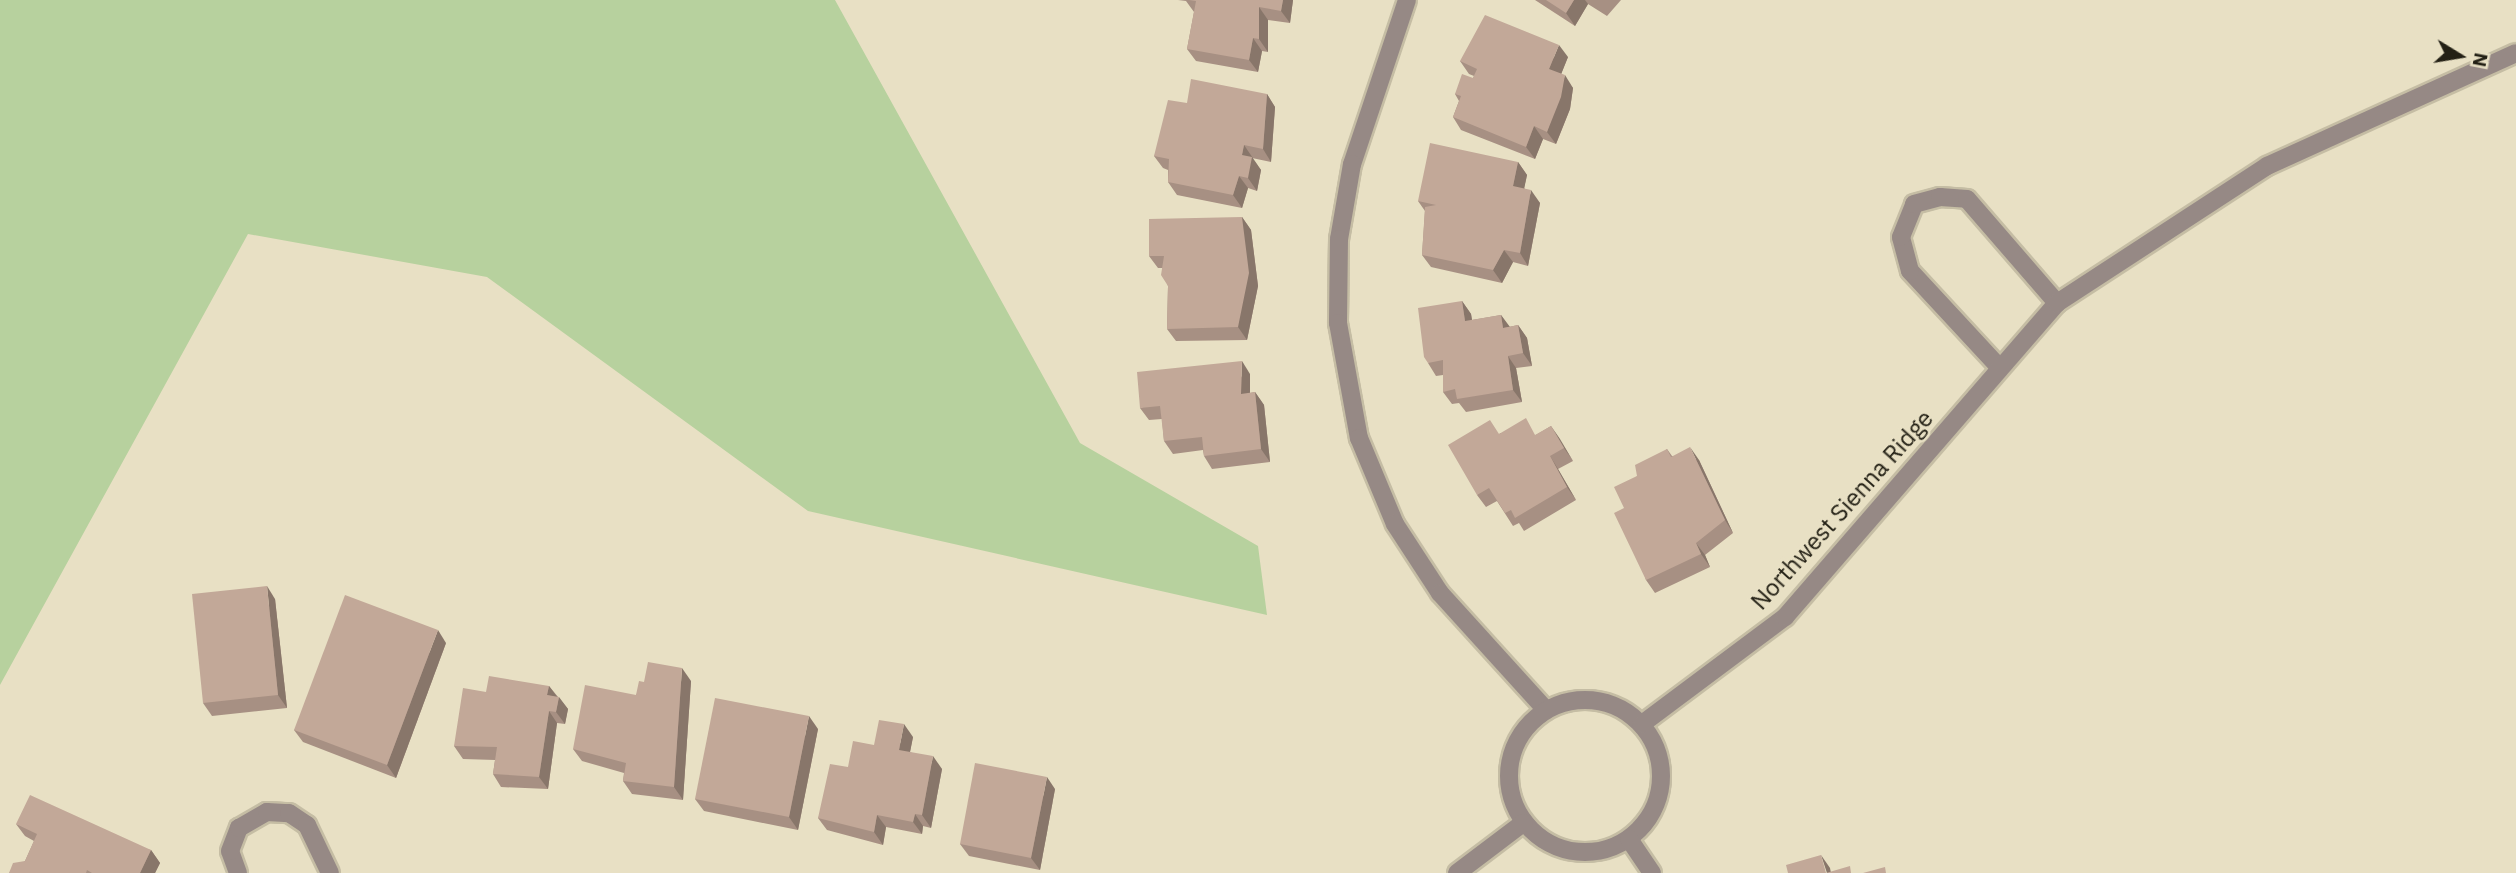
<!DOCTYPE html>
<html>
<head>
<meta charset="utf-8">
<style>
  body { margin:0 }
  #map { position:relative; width:2516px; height:873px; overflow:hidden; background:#e8e0c4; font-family:"IBM Plex Sans",sans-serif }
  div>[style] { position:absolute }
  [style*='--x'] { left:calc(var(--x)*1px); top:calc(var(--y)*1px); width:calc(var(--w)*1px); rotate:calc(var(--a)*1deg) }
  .green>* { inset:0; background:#b7d19e }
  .roads { filter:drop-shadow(2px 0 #c5bda4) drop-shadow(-2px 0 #c5bda4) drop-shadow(0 2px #c5bda4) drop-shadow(0 -2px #c5bda4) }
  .minor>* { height:18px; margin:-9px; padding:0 9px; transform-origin:9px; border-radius:9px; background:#968985 }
  .minor>.ring { margin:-9px; padding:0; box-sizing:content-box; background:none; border:18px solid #968985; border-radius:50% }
  .wall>* { inset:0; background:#a79083 }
  .shaded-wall>* { inset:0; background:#88766a }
  .building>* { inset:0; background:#c2a898 }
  span { translate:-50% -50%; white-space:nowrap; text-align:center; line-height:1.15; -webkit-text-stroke:5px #e8e0c4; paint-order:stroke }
  .street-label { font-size:24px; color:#232015 }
  .north { position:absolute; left:2425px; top:21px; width:70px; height:70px; -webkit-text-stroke:5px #e8e0c4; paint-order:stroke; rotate:101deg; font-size:19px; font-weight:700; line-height:28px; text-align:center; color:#232015 }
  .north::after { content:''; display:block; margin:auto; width:24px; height:32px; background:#232015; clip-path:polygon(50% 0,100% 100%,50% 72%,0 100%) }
</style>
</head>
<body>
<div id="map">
  <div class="green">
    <i style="clip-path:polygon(0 0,835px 0,1080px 443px,1258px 546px,1267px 615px,808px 511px,487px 277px,248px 234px,0 685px)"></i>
  </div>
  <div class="roads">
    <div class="minor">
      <i style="--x:1407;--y:0;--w:173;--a:108.5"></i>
      <i style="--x:1352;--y:164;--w:76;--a:99.8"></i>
      <i style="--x:1339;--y:239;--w:84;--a:90.7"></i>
      <i style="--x:1338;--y:323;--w:117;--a:79.7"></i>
      <i style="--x:1359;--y:438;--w:93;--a:67.3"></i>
      <i style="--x:1395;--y:524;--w:82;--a:56.9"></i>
      <i style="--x:1440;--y:593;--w:158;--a:47.8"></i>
      <i style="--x:1999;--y:367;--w:131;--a:-132.8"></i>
      <i style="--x:1910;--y:271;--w:35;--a:-105"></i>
      <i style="--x:1901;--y:237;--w:35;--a:-68"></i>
      <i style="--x:1914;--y:204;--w:27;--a:-15"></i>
      <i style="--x:1940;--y:197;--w:27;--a:4"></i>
      <i style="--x:1967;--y:199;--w:138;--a:49.1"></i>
      <i class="ring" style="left:1509px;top:700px;width:134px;height:134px"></i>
      <i style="--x:1642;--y:724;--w:179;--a:-36.8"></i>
      <i style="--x:1785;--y:617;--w:415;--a:-49.1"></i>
      <i style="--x:2057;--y:303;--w:251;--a:-33.1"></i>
      <i style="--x:2267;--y:166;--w:273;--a:-24.4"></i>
      <i style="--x:1629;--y:839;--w:41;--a:55.9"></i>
      <i style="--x:238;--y:873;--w:23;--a:-110"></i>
      <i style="--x:230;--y:851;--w:25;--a:-69"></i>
      <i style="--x:239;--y:828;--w:32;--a:-30"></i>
      <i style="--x:267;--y:812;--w:22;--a:3"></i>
      <i style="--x:289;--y:813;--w:22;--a:34"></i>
      <i style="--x:307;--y:825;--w:53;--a:64.4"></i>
      <i style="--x:1457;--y:873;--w:83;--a:-37.1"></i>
    </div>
  </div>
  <div class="wall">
    <i style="clip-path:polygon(1178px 0,1293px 0,1290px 23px,1268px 20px,1268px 52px,1262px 51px,1258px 72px,1196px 61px,1187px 49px,1194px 12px,1186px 1px)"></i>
    <i style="clip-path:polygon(1535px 0,1621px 0,1607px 16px,1588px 4px,1575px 26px)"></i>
    <i style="clip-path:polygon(1568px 57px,1561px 74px,1573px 88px,1570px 109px,1556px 144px,1543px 139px,1535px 159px,1461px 130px,1453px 117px,1459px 101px,1455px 94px,1473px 78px,1474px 76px,1469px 74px,1460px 61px)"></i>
    <i style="clip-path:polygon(1267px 94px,1275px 107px,1271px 162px,1252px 158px,1261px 170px,1257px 191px,1248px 188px,1242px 208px,1177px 195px,1168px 182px,1168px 170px,1163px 168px,1154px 156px,1187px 103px)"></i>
    <i style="clip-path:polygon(1518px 162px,1527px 175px,1524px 188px,1540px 203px,1528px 266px,1513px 262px,1502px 283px,1431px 267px,1422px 255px,1425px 211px,1418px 201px)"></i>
    <i style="clip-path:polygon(1242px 217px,1251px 230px,1258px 286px,1247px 340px,1176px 341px,1167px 329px,1168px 286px,1162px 268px,1158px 268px,1149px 256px)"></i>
    <i style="clip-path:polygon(1462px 301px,1471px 314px,1472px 320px,1501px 315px,1509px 327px,1518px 325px,1527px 338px,1532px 366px,1516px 368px,1522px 402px,1466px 412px,1459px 403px,1452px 404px,1443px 392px,1443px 375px,1436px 376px,1428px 363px)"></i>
    <i style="clip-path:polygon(1250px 374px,1250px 393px,1255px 392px,1264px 405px,1270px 462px,1212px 469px,1204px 456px,1203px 450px,1173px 454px,1164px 441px,1162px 419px,1149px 420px,1140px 408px)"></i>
    <i style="clip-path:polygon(1551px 426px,1573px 461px,1558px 469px,1576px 500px,1524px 531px,1519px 523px,1513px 526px,1497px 501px,1486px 507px,1477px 495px,1500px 433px,1536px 435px)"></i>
    <i style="clip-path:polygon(1667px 449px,1672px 456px,1699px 460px,1733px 533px,1705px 555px,1710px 567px,1655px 593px,1646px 580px,1624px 508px,1637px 476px)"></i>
    <i style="clip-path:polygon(275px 599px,287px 708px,212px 716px,203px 703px)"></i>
    <i style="clip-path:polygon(446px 643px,396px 778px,303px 742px,294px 730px)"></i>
    <i style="clip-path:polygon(691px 681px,683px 800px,632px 794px,623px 781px,624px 773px,582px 761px,573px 749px,636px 695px,644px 682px)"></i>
    <i style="clip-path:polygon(549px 686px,568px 709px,565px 724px,557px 723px,548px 789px,501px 787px,493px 774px,495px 760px,463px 759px,454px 746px,486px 692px)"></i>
    <i style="clip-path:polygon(818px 729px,798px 830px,704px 811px,695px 799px)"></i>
    <i style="clip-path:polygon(913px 737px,910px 752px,942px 769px,931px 828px,923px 826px,922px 834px,886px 827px,883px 845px,827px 830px,818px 818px,848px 767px)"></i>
    <i style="clip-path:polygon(1055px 789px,1040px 870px,969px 856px,960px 844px)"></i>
    <i style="clip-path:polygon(16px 824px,151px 850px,160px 863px,155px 873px,9px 873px,25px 861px,34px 841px,25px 836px)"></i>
  </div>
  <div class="shaded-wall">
    <i style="clip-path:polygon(1283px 0,1293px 0,1290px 23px,1281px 11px)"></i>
    <i style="clip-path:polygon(1574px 0,1585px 0,1588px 4px,1575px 26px,1566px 13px)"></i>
    <i style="clip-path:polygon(1259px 7px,1268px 20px,1268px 52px,1259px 39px)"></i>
    <i style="clip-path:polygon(1253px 38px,1262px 51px,1258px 72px,1249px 60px)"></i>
    <i style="clip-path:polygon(1559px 45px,1568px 57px,1558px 82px,1549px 69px)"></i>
    <i style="clip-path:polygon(1565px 75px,1573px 88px,1570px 109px,1556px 144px,1547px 132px)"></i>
    <i style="clip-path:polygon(1267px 94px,1275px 107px,1271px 162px,1263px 149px)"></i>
    <i style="clip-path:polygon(1534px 126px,1543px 139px,1535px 159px,1526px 147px)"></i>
    <i style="clip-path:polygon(1244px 145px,1261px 170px,1257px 191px,1248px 178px,1242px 155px)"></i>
    <i style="clip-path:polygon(1518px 162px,1527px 175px,1522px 199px,1513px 186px)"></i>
    <i style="clip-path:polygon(1239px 176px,1248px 188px,1242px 208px,1233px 195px)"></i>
    <i style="clip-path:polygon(1531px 190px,1540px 203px,1528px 266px,1520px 253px)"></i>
    <i style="clip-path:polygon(1242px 217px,1251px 230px,1258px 286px,1247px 340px,1238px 327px)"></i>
    <i style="clip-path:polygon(1504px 250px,1513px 262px,1502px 283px,1493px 270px)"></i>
    <i style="clip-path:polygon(1462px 301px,1471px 314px,1474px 333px,1465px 321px)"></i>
    <i style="clip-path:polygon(1501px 315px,1510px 327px,1503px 328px)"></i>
    <i style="clip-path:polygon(1518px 325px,1527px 338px,1532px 366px,1523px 353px)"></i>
    <i style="clip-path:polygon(1508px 356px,1516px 368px,1522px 402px,1513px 390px)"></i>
    <i style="clip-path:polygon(1242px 361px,1250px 374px,1250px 406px,1241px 394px)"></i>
    <i style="clip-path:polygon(1255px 392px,1264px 405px,1270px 462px,1261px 449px)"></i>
    <i style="clip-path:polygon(1551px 426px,1560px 439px,1573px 461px,1564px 448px)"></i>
    <i style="clip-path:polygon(1690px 447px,1699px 460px,1733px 533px,1725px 520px)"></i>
    <i style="clip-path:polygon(1550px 456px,1558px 469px,1576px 500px,1567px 487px)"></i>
    <i style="clip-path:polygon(1696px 543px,1705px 555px,1710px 567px,1701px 554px)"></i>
    <i style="clip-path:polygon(267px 586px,275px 599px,287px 708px,278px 695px)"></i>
    <i style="clip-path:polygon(438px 630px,446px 643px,396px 778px,387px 765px)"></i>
    <i style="clip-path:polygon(682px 668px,691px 681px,683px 800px,674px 787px)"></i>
    <i style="clip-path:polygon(549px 686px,558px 698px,547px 695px)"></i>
    <i style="clip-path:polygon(559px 697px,568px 709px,565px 724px,556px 712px)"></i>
    <i style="clip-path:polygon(549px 711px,557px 723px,548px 789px,539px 777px)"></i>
    <i style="clip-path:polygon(809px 716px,818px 729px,798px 830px,789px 817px)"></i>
    <i style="clip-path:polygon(904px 724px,913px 737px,908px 762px,899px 750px)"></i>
    <i style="clip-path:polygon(933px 756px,942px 769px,931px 828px,922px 815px)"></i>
    <i style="clip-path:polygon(1047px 777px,1055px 789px,1040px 870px,1031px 858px)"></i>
    <i style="clip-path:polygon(915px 814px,923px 826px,922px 834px,913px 822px)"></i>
    <i style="clip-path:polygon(877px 815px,886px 827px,883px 845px,874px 832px)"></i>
    <i style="clip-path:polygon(151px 850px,160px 863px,155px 873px,140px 873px)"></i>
    <i style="clip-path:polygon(1821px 855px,1830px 868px,1831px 873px,1827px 873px)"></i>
  </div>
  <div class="building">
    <i style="clip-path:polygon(1189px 0,1283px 0,1281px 11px,1259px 7px,1259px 39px,1253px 38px,1249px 60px,1187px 49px,1196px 1px)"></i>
    <i style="clip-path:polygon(1546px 0,1574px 0,1566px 13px)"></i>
    <i style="clip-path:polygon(1485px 15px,1559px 45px,1549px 69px,1565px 75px,1561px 97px,1547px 132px,1534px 126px,1526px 147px,1453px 117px,1461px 96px,1455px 94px,1462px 74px,1473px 78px,1477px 69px,1460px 61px)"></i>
    <i style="clip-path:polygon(1191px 79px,1267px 94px,1263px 149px,1244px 145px,1242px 155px,1252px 157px,1248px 178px,1239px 176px,1233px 195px,1168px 182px,1169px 159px,1154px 156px,1168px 100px,1187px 103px)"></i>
    <i style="clip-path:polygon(1430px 143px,1518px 162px,1513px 186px,1531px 190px,1520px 253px,1504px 250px,1493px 270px,1422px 255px,1425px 207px,1436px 205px,1418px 201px)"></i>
    <i style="clip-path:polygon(1242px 217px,1249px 273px,1238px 327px,1167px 329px,1168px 286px,1161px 275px,1164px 256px,1149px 256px,1149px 219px)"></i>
    <i style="clip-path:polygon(1462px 301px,1465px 321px,1501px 315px,1503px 328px,1518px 325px,1523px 353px,1508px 356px,1513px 390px,1457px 399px,1455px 389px,1443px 392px,1443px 360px,1428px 363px,1424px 357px,1418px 308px)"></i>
    <i style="clip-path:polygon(1242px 361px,1241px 394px,1255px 392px,1261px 449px,1204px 456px,1202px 437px,1164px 441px,1160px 406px,1140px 408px,1137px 372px)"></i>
    <i style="clip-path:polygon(1526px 418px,1535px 435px,1551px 426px,1564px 448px,1550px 456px,1567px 487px,1515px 518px,1511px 510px,1505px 513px,1489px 488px,1477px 495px,1448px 445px,1490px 420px,1499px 434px)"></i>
    <i style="clip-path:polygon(1690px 447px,1725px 520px,1696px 543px,1701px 554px,1646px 580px,1614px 513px,1624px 508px,1614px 487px,1637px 476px,1635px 465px,1667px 449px,1671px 457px)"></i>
    <i style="clip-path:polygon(267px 586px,278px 695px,203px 703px,192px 594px)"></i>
    <i style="clip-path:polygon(345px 595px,438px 630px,387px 765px,294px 730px)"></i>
    <i style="clip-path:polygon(648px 662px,682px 668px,674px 787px,623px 781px,626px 763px,573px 749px,585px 685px,636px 695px,639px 681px,644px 682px)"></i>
    <i style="clip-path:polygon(489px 676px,549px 686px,547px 695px,559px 697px,556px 712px,549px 711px,539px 777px,493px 774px,497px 747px,454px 746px,463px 688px,486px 692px)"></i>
    <i style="clip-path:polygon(715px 698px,809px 716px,789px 817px,695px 799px)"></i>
    <i style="clip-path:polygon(879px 720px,904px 724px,899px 750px,933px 756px,922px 815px,915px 814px,913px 822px,877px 815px,874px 832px,818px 818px,830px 764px,848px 767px,853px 741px,874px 745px)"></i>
    <i style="clip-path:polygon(975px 763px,1047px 777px,1031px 858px,960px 844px)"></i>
    <i style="clip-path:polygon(30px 795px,151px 850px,140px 873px,92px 873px,87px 870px,86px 873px,9px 873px,13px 863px,25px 861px,37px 834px,16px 824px)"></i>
    <i style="clip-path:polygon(1821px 855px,1826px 873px,1850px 866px,1851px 873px,1788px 873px,1786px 865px)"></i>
    <i style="clip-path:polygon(1885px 867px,1886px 873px,1863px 873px)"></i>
  </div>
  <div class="street-label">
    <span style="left:1842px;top:510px;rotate:-48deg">Northwest Sienna Ridge</span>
  </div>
  <div class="north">N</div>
</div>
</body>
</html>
